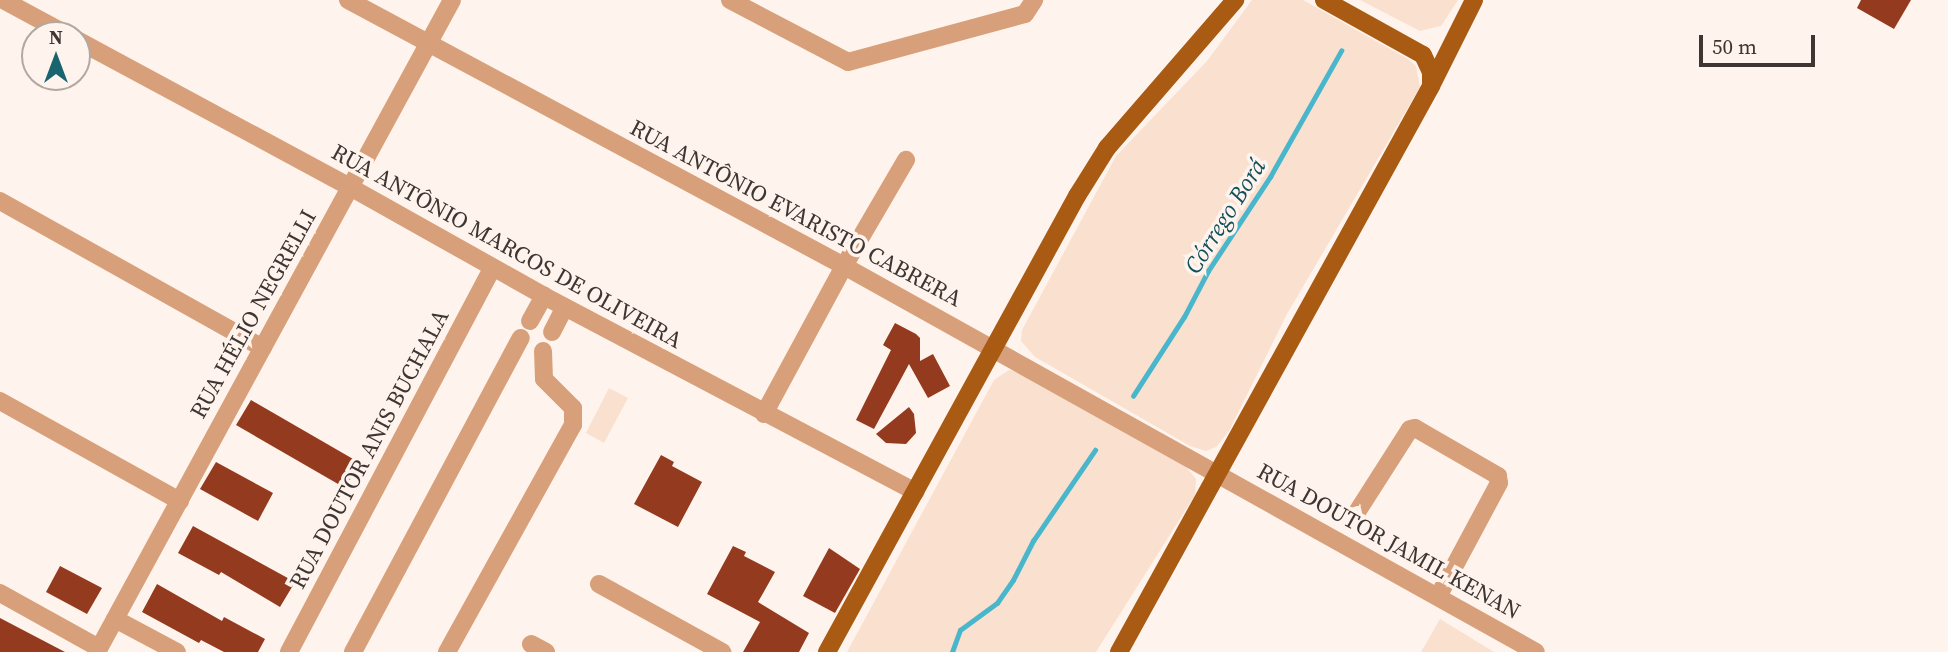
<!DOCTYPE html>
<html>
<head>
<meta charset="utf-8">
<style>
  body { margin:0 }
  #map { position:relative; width:1948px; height:652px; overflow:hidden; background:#fff4ed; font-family:"Source Serif 4",serif }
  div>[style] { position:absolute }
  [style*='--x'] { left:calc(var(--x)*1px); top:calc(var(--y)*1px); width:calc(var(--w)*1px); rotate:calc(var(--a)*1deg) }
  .green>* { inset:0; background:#fae0ce }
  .stream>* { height:4.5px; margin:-2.25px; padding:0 2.25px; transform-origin:2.25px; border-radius:2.25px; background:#49b6cc }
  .building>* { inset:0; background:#943a1e }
  .minor>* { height:18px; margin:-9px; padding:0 9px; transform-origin:9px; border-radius:9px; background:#d8a07a }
  .major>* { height:18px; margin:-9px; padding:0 9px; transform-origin:9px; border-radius:9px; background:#a95a13 }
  span { translate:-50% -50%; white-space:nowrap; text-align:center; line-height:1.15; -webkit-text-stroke:7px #fff4ed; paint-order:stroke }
  .street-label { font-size:23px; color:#3d3632 }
  .water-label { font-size:24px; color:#10505b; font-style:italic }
  .north { position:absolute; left:21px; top:21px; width:70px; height:70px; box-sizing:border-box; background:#fff4ed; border:2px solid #b1a8a2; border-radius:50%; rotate:0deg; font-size:19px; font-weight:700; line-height:28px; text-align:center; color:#3d3632 }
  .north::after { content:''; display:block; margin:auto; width:24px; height:32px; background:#19656f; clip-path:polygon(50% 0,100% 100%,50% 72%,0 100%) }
  .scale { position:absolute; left:1699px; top:35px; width:116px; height:32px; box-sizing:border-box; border:4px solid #3d3632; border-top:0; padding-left:9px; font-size:21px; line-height:24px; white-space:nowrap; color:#3d3632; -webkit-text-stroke:5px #fff4ed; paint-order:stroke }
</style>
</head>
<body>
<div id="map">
  <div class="green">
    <i style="clip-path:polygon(1252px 0,1303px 0,1408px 59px,1416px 66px,1420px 87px,1287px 314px,1229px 431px,1216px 447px,1206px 451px,1190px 446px,1035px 357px,1021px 341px,1022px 330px,1116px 156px,1207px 61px)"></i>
    <i style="clip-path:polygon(1360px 0,1458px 0,1441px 26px,1420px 31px)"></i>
    <i style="clip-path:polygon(1009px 370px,1016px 371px,1184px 464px,1196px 479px,1195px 495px,1096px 652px,847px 652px,994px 380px)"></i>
    <i style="clip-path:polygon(609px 388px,628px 398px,604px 443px,586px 433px)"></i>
    <i style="clip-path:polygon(1440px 619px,1494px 652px,1421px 652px)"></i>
  </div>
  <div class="stream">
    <i style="--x:1133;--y:396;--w:94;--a:-57.2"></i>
    <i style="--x:1184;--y:317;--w:52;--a:-62.4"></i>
    <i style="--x:1208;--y:271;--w:113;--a:-56.6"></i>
    <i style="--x:1270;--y:177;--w:145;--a:-60.6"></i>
    <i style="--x:952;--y:652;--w:23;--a:-70"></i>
    <i style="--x:960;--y:630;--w:46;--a:-36.1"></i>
    <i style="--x:997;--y:603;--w:28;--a:-55"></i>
    <i style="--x:1013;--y:580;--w:44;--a:-62.9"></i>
    <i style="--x:1033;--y:541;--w:110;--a:-55.7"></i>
  </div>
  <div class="building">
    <i style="clip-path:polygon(1861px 0,1911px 0,1894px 29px,1857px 8px)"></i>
    <i style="clip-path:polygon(895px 323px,916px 334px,920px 338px,920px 361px,933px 354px,950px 386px,928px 398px,909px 364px,874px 429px,856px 420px,891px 350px,883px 345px)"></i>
    <i style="clip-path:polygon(251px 400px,360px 463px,345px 488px,236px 425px)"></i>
    <i style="clip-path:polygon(909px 407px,914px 414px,916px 433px,906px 444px,886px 443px,876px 434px)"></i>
    <i style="clip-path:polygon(661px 455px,674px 462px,672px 466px,702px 482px,678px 527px,634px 504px)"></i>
    <i style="clip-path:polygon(216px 462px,273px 493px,258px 521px,200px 489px)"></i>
    <i style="clip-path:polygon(193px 526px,295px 582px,280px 607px,221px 572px,219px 575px,178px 553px)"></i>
    <i style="clip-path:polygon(733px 546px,746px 552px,744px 556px,775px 572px,758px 602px,809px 633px,799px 652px,743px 652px,760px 622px,707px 594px)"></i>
    <i style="clip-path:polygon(829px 548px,860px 569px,835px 613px,803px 596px)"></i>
    <i style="clip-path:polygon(60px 566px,102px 588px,87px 614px,46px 592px)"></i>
    <i style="clip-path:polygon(157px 584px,222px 621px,224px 617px,265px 639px,258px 652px,224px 652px,201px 640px,199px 643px,142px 612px)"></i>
    <i style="clip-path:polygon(0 618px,65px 652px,0 652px)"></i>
  </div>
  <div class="minor">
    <i style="--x:3;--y:0;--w:74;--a:28.3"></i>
    <i style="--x:348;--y:0;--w:563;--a:28.2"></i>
    <i style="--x:844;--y:266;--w:792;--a:29.15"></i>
    <i style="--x:730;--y:0;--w:133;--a:27.7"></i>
    <i style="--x:848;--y:62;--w:183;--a:-15.2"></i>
    <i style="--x:1025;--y:14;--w:17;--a:-57"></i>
    <i style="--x:77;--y:40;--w:310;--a:28.3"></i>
    <i style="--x:350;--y:187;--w:223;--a:29.3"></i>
    <i style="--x:544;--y:296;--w:420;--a:27.8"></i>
    <i style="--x:0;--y:201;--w:301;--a:29.2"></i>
    <i style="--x:530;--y:321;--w:29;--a:-61"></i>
    <i style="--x:552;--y:332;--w:28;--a:-63"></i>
    <i style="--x:0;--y:401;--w:206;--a:29.1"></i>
    <i style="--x:764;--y:414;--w:168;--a:-61.6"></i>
    <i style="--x:844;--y:266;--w:123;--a:-59.7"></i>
    <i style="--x:1357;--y:512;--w:98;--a:-57.4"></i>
    <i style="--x:1410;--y:429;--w:5;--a:-11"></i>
    <i style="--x:1415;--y:428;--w:96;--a:30"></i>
    <i style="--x:1498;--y:476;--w:7;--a:82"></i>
    <i style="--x:1499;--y:483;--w:129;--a:118.2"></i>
    <i style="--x:599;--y:584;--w:141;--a:28.9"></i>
    <i style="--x:0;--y:593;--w:113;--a:29.1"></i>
    <i style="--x:115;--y:619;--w:70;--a:28"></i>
    <i style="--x:531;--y:644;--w:17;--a:28"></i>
    <i style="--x:97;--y:652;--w:742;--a:-61.43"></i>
    <i style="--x:289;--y:652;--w:434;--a:-62.1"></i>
    <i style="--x:353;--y:652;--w:356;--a:-61.9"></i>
    <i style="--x:447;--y:652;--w:260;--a:-61"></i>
    <i style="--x:573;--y:425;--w:17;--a:-90"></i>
    <i style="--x:573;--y:408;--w:41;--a:-135"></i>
    <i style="--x:544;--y:379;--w:28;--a:-92"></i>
  </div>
  <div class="major">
    <i style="--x:1324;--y:0;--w:113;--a:29.1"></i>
    <i style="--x:1423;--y:55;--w:19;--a:65"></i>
    <i style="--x:1431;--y:72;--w:14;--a:90"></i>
    <i style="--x:827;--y:652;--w:520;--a:-61.27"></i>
    <i style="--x:1077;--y:196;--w:57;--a:-58"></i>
    <i style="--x:1107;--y:148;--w:196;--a:-49.1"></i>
    <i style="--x:1119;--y:652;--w:646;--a:-61.13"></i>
    <i style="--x:1431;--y:86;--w:96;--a:-63.4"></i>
  </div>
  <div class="street-label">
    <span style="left:796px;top:213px;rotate:28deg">RUA ANTÔNIO EVARISTO CABRERA</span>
    <span style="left:507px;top:246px;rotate:29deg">RUA ANTÔNIO MARCOS DE OLIVEIRA</span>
    <span style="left:253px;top:314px;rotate:-61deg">RUA HÉLIO NEGRELLI</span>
    <span style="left:369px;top:449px;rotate:-62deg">RUA DOUTOR ANIS BUCHALA</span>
    <span style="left:1389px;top:541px;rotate:29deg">RUA DOUTOR JAMIL KENAN</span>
  </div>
  <div class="water-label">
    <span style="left:1225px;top:216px;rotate:-58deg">Córrego Borá</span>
  </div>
  <div class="north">N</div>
  <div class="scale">50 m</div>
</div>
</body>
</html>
